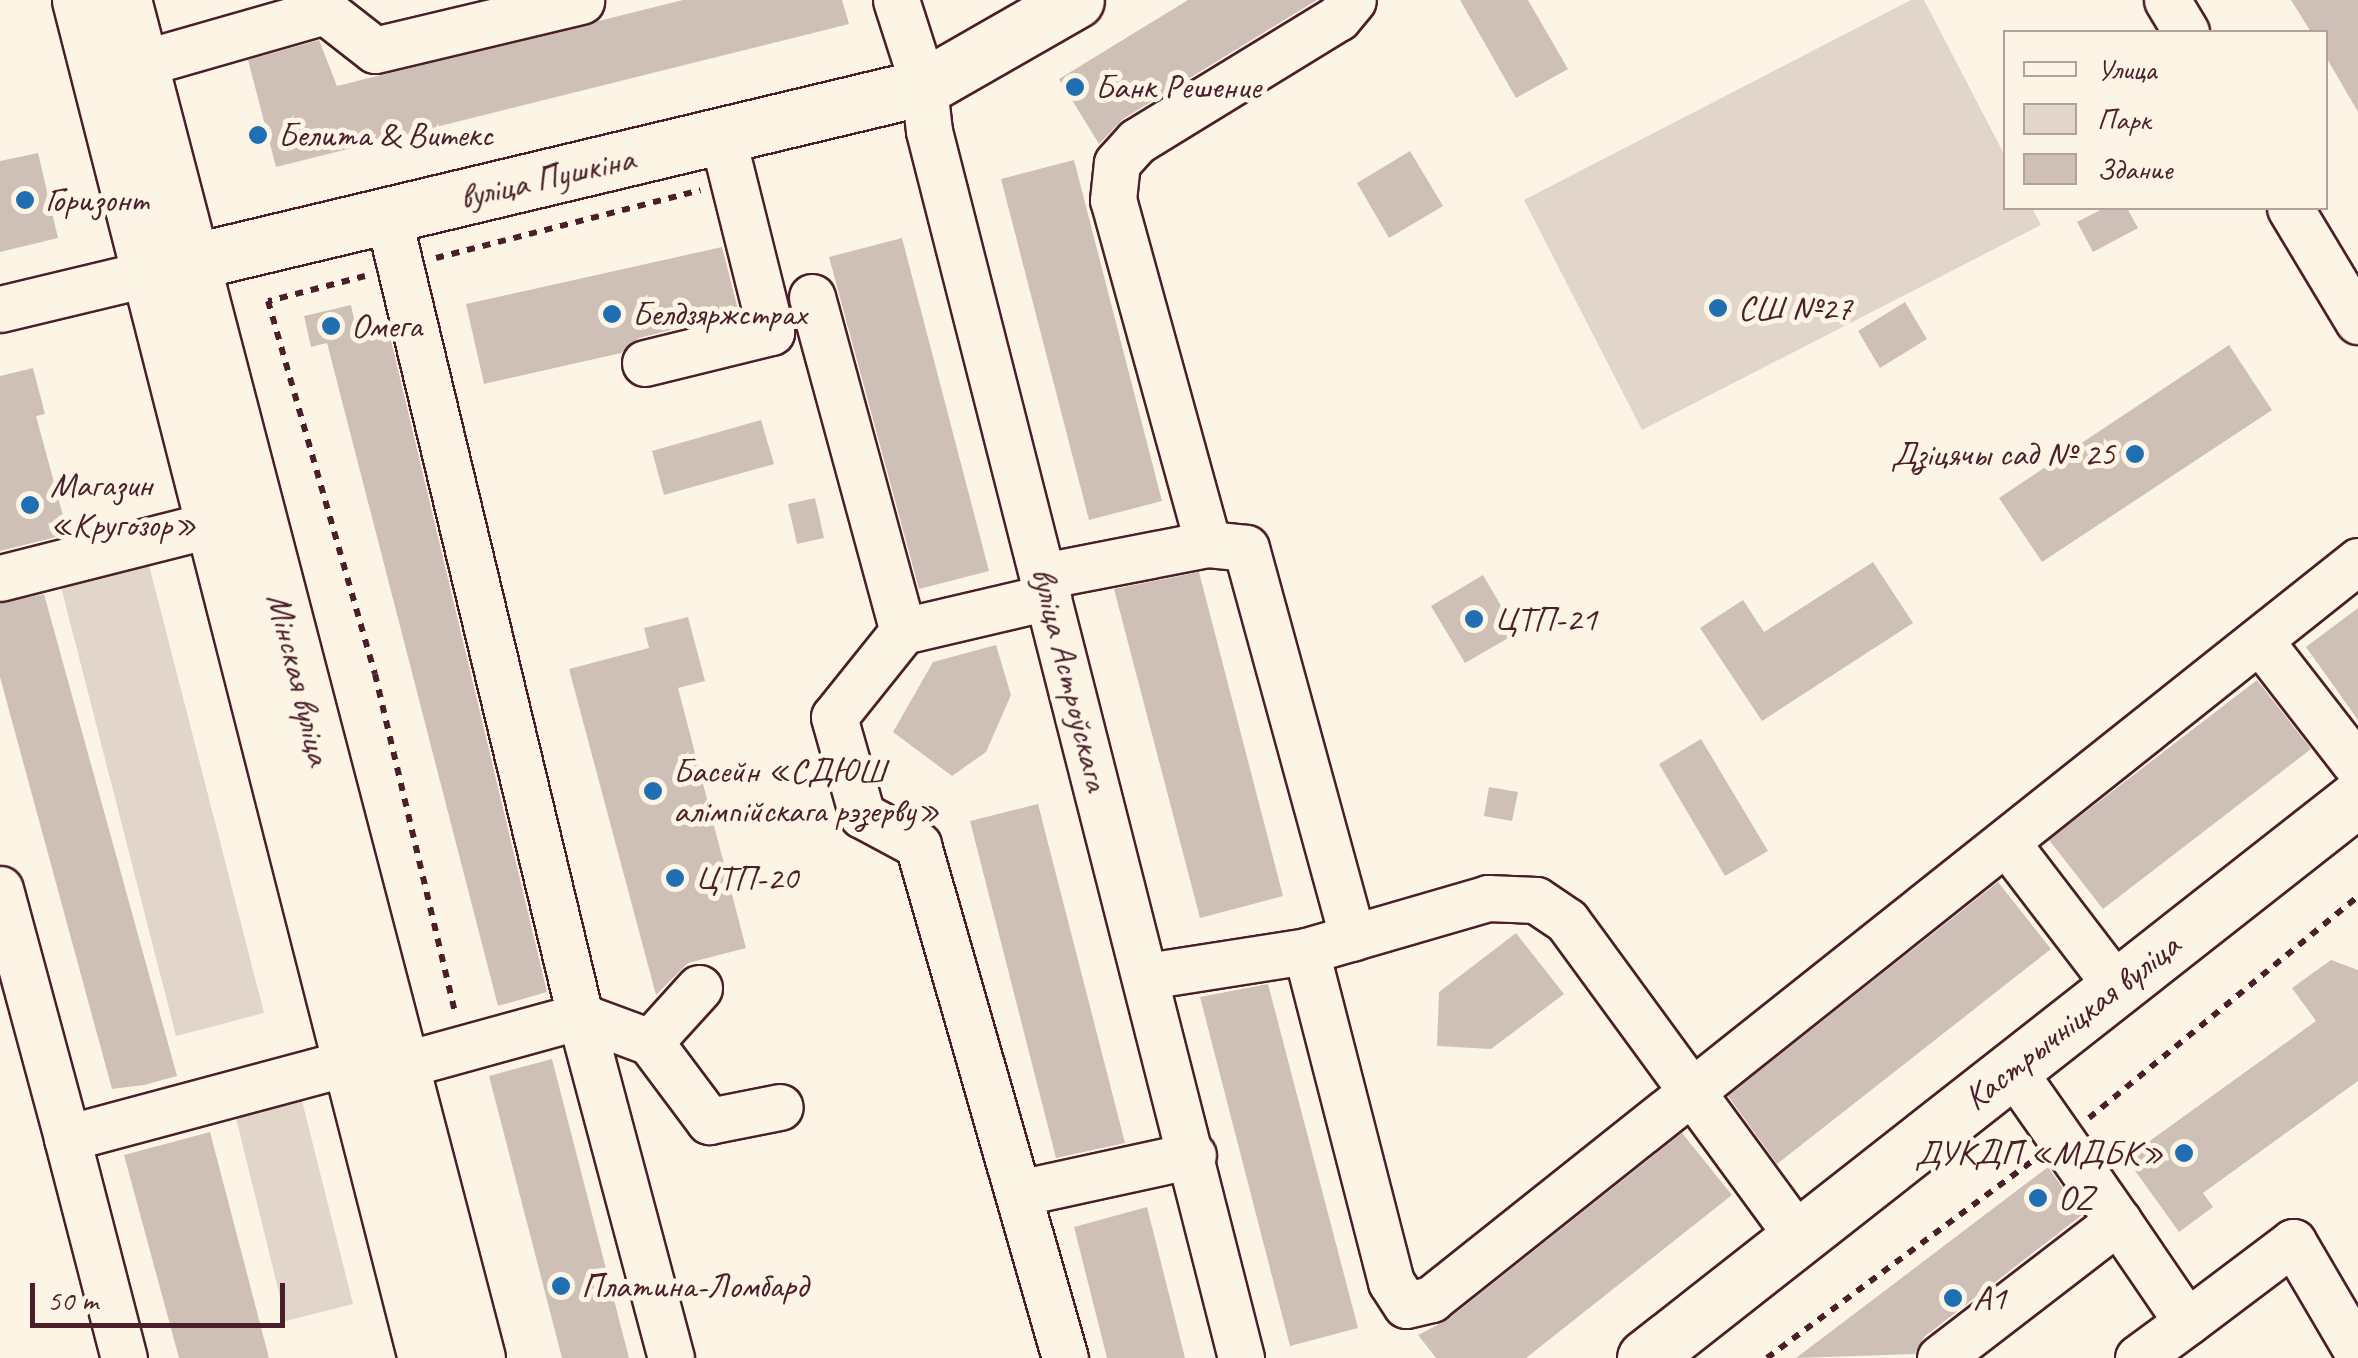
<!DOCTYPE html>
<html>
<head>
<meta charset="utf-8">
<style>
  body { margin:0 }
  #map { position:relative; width:2358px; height:1358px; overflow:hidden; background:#fcf5e5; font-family:Caveat,sans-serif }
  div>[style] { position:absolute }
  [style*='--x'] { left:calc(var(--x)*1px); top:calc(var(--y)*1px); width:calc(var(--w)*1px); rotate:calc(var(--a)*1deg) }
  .green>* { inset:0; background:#e2d5ca }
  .building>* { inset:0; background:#cfc0b7 }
  .path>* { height:6px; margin-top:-3px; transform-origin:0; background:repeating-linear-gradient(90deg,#4a1f2b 0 8px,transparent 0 16px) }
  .roads { filter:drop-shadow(2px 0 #4a1f2b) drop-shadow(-2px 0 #4a1f2b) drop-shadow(0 2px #4a1f2b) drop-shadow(0 -2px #4a1f2b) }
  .minor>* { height:45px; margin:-22.5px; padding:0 22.5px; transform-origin:22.5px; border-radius:22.5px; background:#fcf5e5 }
  .major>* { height:55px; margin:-27.5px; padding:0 27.5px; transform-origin:27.5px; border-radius:27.5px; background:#fcf5e5 }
  .dots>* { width:28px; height:28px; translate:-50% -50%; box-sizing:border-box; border:5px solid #fcf5e5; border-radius:50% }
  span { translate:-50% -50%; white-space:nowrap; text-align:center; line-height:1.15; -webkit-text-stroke:10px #fcf5e5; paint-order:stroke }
  .poi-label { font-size:35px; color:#4a1f2b }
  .left { translate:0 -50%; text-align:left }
  .right { translate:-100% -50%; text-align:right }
  .street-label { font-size:35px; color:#4a1f2b }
  .legend { position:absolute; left:2003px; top:30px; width:325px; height:180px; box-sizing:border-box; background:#fcf5e5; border:2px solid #b59f9b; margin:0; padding:12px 18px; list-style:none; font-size:30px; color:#4a1f2b }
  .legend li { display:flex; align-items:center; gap:20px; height:50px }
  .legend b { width:50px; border:2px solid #b59f9b }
  .scale { position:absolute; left:30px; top:1283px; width:255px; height:45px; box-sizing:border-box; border:5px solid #4a1f2b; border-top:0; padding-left:12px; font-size:30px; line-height:35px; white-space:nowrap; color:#4a1f2b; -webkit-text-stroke:8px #fcf5e5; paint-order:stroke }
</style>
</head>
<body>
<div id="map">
  <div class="green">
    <i style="clip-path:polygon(1911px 0,1924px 0,2005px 156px,2006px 208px,2032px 208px,2041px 225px,1642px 430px,1524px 200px)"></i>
    <i style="clip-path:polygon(149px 565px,264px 1013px,176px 1036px,61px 587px)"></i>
    <i style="clip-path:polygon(301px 1097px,353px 1304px,286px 1321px,235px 1114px)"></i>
  </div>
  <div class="building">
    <i style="clip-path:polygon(683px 0,842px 0,849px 24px,276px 167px,248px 60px,319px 40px,337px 86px)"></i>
    <i style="clip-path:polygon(1188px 0,1317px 0,1123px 119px,1099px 144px,1059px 79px)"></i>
    <i style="clip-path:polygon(1460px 0,1528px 0,1568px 69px,1516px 98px)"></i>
    <i style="clip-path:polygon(2291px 0,2358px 0,2358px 112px,2326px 57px,2326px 32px,2311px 32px)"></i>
    <i style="clip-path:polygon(1410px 151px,1443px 206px,1389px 238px,1357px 183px)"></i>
    <i style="clip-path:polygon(38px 153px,58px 238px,0 252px,0 161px)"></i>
    <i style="clip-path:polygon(1074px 160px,1162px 501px,1089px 520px,1001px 179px)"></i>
    <i style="clip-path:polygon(2104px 208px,2127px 208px,2138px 228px,2093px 252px,2077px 222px)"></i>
    <i style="clip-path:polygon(902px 238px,989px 571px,919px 589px,829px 257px)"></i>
    <i style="clip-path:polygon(722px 247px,739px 313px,639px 338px,621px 353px,484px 384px,466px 304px)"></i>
    <i style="clip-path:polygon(1905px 302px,1927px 339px,1880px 368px,1858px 331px)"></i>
    <i style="clip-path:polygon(351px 305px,358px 338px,388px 328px,547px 992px,498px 1006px,327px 343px,311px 347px,304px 316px)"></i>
    <i style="clip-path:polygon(2229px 345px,2272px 410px,2042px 562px,1999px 498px)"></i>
    <i style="clip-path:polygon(33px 368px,45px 414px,36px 416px,68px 534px,0 551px,0 376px)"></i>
    <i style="clip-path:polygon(761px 420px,774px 464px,664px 495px,652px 451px)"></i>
    <i style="clip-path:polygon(815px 498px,824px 538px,797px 544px,788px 504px)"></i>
    <i style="clip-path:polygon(1873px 562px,1913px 623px,1762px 721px,1700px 628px,1743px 600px,1764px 632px)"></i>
    <i style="clip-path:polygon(1199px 572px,1283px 896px,1200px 918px,1114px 589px)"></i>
    <i style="clip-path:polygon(1483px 575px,1517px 633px,1465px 663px,1431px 606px)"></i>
    <i style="clip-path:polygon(44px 594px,177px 1076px,144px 1085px,112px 1089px,0 677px,0 603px)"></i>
    <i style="clip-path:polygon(2358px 608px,2358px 720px,2306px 647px)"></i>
    <i style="clip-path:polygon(688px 617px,705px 681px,678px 688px,746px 948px,688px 963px,656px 995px,569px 669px,649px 648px,644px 628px)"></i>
    <i style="clip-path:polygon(996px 645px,1011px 695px,986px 752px,952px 776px,893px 732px,933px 662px)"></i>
    <i style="clip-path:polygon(2257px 680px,2311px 749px,2103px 909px,2049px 840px)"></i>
    <i style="clip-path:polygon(1701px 739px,1768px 851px,1725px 876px,1659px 764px)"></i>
    <i style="clip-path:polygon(1489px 787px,1518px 792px,1512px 821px,1484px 816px)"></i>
    <i style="clip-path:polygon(1038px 804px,1125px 1143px,1056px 1158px,970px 821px)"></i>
    <i style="clip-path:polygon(1998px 882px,2051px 949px,1777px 1164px,1728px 1096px)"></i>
    <i style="clip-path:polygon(1516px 933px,1564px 994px,1491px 1049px,1437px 1046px,1439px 992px)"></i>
    <i style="clip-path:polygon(2331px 960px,2358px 970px,2358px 1081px,2203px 1193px,2213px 1207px,2179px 1232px,2126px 1158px,2316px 1021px,2292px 988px)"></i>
    <i style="clip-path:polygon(1268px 984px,1358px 1328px,1290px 1346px,1200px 997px)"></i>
    <i style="clip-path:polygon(552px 1059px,629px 1358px,562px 1358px,489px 1076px)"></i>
    <i style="clip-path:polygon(210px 1132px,269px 1358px,179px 1358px,124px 1155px)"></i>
    <i style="clip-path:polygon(1682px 1133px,1732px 1195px,1526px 1358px,1436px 1358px,1418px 1335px,1447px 1320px)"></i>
    <i style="clip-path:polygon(2048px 1167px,2082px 1215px,1924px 1337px,1915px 1354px,1796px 1358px)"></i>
    <i style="clip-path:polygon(1147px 1207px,1185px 1358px,1107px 1358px,1074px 1227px)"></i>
  </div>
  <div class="path">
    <i style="--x:436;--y:258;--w:273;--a:-14.4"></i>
    <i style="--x:365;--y:276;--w:100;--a:165.5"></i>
    <i style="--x:268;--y:301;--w:388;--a:74"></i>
    <i style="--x:375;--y:674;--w:348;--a:76.7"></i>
    <i style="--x:2089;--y:1118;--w:349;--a:-39.5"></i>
    <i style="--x:1767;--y:1358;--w:329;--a:-36.6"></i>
  </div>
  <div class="roads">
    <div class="minor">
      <i style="--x:896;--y:0;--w:91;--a:72.2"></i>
      <i style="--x:924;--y:87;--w:44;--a:83.5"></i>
      <i style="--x:929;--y:131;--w:1266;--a:75.73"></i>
      <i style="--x:2167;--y:0;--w:37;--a:59"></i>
      <i style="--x:140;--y:64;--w:192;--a:-16"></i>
      <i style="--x:325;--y:11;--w:63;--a:38"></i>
      <i style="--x:375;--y:50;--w:212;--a:-13.4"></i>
      <i style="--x:2290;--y:208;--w:132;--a:59"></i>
      <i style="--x:388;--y:216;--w:823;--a:76.5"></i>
      <i style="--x:580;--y:1016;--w:75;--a:20.4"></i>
      <i style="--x:650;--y:1042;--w:99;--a:53.2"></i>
      <i style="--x:709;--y:1121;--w:72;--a:-11.2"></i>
      <i style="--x:812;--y:297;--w:346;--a:74.8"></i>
      <i style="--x:903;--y:631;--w:110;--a:128.7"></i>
      <i style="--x:834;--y:717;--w:102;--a:74.1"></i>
      <i style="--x:862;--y:815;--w:64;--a:28.2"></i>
      <i style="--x:918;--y:845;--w:534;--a:74.01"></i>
      <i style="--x:0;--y:309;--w:154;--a:-13.5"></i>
      <i style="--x:645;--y:363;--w:130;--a:-13.8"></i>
      <i style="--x:771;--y:332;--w:203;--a:-104"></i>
      <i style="--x:1208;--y:544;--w:357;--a:-105.4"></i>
      <i style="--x:1113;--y:200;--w:37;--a:-84"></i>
      <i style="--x:1117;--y:163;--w:30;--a:-48"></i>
      <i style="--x:1137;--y:141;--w:236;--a:-31.5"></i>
      <i style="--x:1338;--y:18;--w:23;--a:-50"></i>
      <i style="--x:1043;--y:576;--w:168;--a:-11"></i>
      <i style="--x:1208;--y:544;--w:38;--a:6"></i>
      <i style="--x:1246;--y:548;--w:404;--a:74.7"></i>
      <i style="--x:0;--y:578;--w:221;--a:-14.2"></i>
      <i style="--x:903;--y:631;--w:149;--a:-13.2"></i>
      <i style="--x:2261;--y:642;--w:158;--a:52.2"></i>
      <i style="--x:2007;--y:843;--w:181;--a:52.6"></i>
      <i style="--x:0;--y:889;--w:258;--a:74.9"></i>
      <i style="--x:67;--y:1138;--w:293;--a:-15"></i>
      <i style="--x:1306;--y:951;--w:190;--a:-16.2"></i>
      <i style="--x:1488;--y:898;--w:48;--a:2.4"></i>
      <i style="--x:1536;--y:900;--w:37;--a:34"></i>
      <i style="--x:1567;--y:921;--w:391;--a:53.8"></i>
      <i style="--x:1147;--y:976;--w:161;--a:-8.9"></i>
      <i style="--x:1306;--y:951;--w:342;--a:75.6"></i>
      <i style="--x:1391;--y:1282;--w:27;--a:57"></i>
      <i style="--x:1406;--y:1305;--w:26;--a:-13"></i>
      <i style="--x:1431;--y:1299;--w:1185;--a:-38.52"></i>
      <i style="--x:650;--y:1042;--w:73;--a:-47.8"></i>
      <i style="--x:399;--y:1066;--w:188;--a:-15.4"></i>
      <i style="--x:580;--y:1016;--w:354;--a:75.1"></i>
      <i style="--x:67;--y:1138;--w:227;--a:75.5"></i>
      <i style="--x:1019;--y:1193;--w:178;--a:-12.3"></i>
      <i style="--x:2118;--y:1221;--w:122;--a:55.7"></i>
      <i style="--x:2187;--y:1322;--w:133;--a:-37"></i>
      <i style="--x:2293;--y:1242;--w:129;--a:59.6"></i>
      <i style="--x:1940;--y:1358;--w:225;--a:-37.6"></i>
      <i style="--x:2118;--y:1221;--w:185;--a:-124.9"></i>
      <i style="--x:2138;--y:1358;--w:61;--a:-36.3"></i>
    </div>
    <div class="major">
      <i style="--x:80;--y:0;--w:1401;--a:75.71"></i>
      <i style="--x:123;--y:0;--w:1403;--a:75.39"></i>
      <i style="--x:158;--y:270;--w:788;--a:-13.44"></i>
      <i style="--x:924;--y:87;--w:175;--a:-29.8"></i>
      <i style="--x:1645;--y:1358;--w:907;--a:-38.15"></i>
    </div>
  </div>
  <div class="dots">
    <i style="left:1075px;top:87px;background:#1f6fb2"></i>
    <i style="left:258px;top:135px;background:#1f6fb2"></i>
    <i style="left:25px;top:200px;background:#1f6fb2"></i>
    <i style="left:1718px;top:308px;background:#1f6fb2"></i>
    <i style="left:612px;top:314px;background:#1f6fb2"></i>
    <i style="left:331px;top:326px;background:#1f6fb2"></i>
    <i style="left:2135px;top:454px;background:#1f6fb2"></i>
    <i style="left:30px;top:505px;background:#1f6fb2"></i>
    <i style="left:1474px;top:619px;background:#1f6fb2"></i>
    <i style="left:653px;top:791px;background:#1f6fb2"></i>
    <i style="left:675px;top:878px;background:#1f6fb2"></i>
    <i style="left:2184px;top:1153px;background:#1f6fb2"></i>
    <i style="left:2038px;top:1198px;background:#1f6fb2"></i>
    <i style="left:561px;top:1286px;background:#1f6fb2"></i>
    <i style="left:1953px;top:1298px;background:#1f6fb2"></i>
  </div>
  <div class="poi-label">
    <span class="left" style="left:1095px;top:87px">Банк Решение</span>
    <span class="left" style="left:278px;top:135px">Белита &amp; Витекс</span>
    <span class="left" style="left:45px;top:200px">Горизонт</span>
    <span class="left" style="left:1738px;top:308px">СШ №27</span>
    <span class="left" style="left:632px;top:314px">Белдзяржстрах</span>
    <span class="left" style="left:351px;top:326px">Омега</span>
    <span class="right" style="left:2115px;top:454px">Дзіцячы сад № 25</span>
    <span class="left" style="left:50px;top:505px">Магазин<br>«Кругозор»</span>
    <span class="left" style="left:1494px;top:619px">ЦТП-21</span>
    <span class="left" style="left:673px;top:791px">Басейн «СДЮШ<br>алімпійскага рэзерву»</span>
    <span class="left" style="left:695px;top:878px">ЦТП-20</span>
    <span class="right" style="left:2164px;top:1153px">ДУКДП «МДБК»</span>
    <span class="left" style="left:2058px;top:1198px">OZ</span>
    <span class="left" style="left:581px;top:1286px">Платина-Ломбард</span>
    <span class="left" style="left:1973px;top:1298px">A1</span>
  </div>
  <div class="street-label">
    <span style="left:547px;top:178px;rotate:-13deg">вуліца Пушкіна</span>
    <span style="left:299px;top:679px;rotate:76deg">Мінская вуліца</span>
    <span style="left:1070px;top:679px;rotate:76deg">вуліца Астроўскага</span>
    <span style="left:2072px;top:1022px;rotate:-38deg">Кастрычніцкая вуліца</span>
  </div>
  <ul class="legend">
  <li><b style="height:12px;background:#fcf5e5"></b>Улица</li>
  <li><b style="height:28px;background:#e2d5ca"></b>Парк</li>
  <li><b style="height:28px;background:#cfc0b7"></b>Здание</li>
  </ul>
  <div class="scale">50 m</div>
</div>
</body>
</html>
